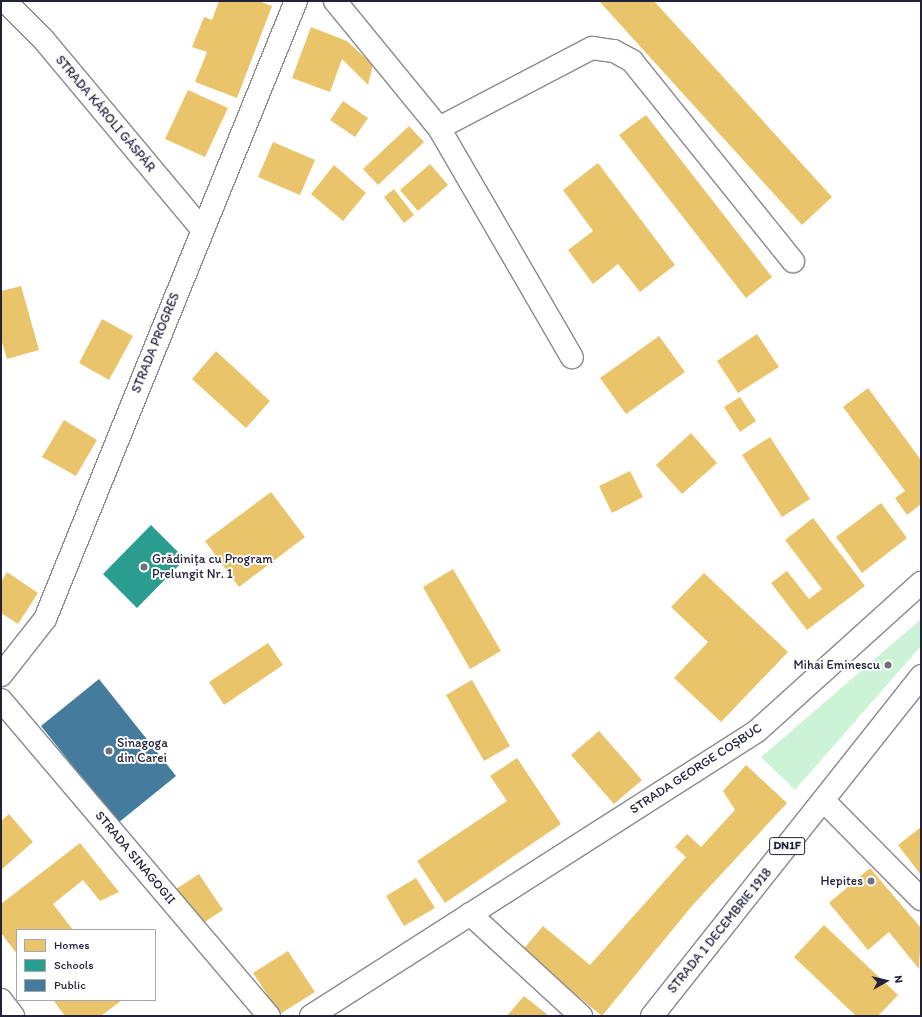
<!DOCTYPE html>
<html>
<head>
<meta charset="utf-8">
<style>
  body { margin:0 }
  #map { position:relative; width:922px; height:1017px; overflow:hidden; background:#fff; font-family:Itim,sans-serif }
  div>[style] { position:absolute }
  [style*='--x'] { left:calc(var(--x)*1px); top:calc(var(--y)*1px); width:calc(var(--w)*1px); rotate:calc(var(--a)*1deg) }
  .green>* { inset:0; background:#ccf3d6 }
  .homes>* { inset:0; background:#e9c46a }
  .schools>* { inset:0; background:#2a9d8f }
  .public>* { inset:0; background:#457b9d }
  .roads { filter:drop-shadow(1px 0 #8a8a8f) drop-shadow(-1px 0 #8a8a8f) drop-shadow(0 1px #8a8a8f) drop-shadow(0 -1px #8a8a8f) }
  .minor>* { height:22px; margin:-11px; padding:0 11px; transform-origin:11px; border-radius:11px; background:#fff }
  .major>* { height:22px; margin:-11px; padding:0 11px; transform-origin:11px; border-radius:11px; background:#fff }
  .dots>* { width:11px; height:11px; translate:-50% -50%; box-sizing:border-box; border:2px solid #fff; border-radius:50% }
  span { translate:-50% -50%; white-space:nowrap; text-align:center; line-height:1.15; -webkit-text-stroke:4px #fff; paint-order:stroke }
  .shield-label span { padding:1px 3px; background:#fff; border:1px solid; border-radius:3px; -webkit-text-stroke-width:0 }
  .shield-label { font-size:12px; color:#22223b; font-weight:700 }
  .street-label { font-size:13px; color:#22223b }
  .poi-label { font-size:13px; color:#22223b }
  .left { translate:0 -50%; text-align:left }
  .right { translate:-100% -50%; text-align:right }
  .frame { position:absolute; inset:0; border:2px solid #22223b; pointer-events:none }
  .legend { position:absolute; left:16px; top:929px; width:140px; height:72px; box-sizing:border-box; background:#fff; border:1px solid #a7a7b1; margin:0; padding:5px 7px; list-style:none; font-size:12px; color:#22223b }
  .legend li { display:flex; align-items:center; gap:8px; height:20px }
  .legend b { width:20px; border:1px solid #a7a7b1 }
  .north { position:absolute; left:866px; top:961px; width:40px; height:40px; -webkit-text-stroke:3px #fff; paint-order:stroke; rotate:82deg; font-size:11px; font-weight:700; line-height:16px; text-align:center; color:#22223b }
  .north::after { content:''; display:block; margin:auto; width:14px; height:18px; background:#22223b; clip-path:polygon(50% 0,100% 100%,50% 72%,0 100%) }
</style>
</head>
<body>
<div id="map">
  <div class="green">
    <i style="clip-path:polygon(921px 619px,921px 646px,795px 790px,761px 757px)"></i>
  </div>
  <div class="homes">
    <i style="clip-path:polygon(219px 1px,259px 1px,272px 6px,237px 98px,195px 82px,207px 52px,192px 47px,204px 17px,212px 20px)"></i>
    <i style="clip-path:polygon(599px 1px,654px 1px,832px 197px,802px 225px)"></i>
    <i style="clip-path:polygon(311px 27px,347px 41px,373px 65px,368px 85px,342px 59px,330px 92px,292px 78px)"></i>
    <i style="clip-path:polygon(188px 90px,228px 108px,205px 157px,165px 139px)"></i>
    <i style="clip-path:polygon(343px 101px,368px 118px,355px 137px,330px 120px)"></i>
    <i style="clip-path:polygon(646px 115px,772px 277px,746px 298px,619px 135px)"></i>
    <i style="clip-path:polygon(409px 126px,424px 142px,378px 185px,363px 169px)"></i>
    <i style="clip-path:polygon(273px 142px,315px 160px,300px 195px,258px 177px)"></i>
    <i style="clip-path:polygon(598px 163px,675px 265px,640px 292px,618px 264px,593px 284px,568px 250px,593px 231px,563px 190px)"></i>
    <i style="clip-path:polygon(430px 164px,448px 185px,418px 211px,400px 190px)"></i>
    <i style="clip-path:polygon(334px 165px,366px 193px,343px 221px,311px 194px)"></i>
    <i style="clip-path:polygon(394px 189px,414px 215px,404px 223px,384px 197px)"></i>
    <i style="clip-path:polygon(21px 286px,39px 350px,7px 359px,1px 339px,1px 291px)"></i>
    <i style="clip-path:polygon(102px 319px,133px 336px,109px 380px,79px 363px)"></i>
    <i style="clip-path:polygon(757px 334px,779px 367px,738px 393px,717px 361px)"></i>
    <i style="clip-path:polygon(659px 336px,685px 372px,626px 414px,600px 378px)"></i>
    <i style="clip-path:polygon(216px 351px,270px 401px,246px 428px,192px 379px)"></i>
    <i style="clip-path:polygon(868px 388px,921px 460px,921px 504px,907px 515px,895px 498px,905px 491px,843px 407px)"></i>
    <i style="clip-path:polygon(740px 397px,756px 421px,740px 432px,724px 407px)"></i>
    <i style="clip-path:polygon(64px 420px,97px 440px,76px 476px,42px 457px)"></i>
    <i style="clip-path:polygon(691px 433px,717px 463px,682px 494px,656px 465px)"></i>
    <i style="clip-path:polygon(770px 437px,810px 499px,782px 517px,742px 455px)"></i>
    <i style="clip-path:polygon(630px 471px,643px 497px,612px 513px,599px 486px)"></i>
    <i style="clip-path:polygon(271px 492px,305px 537px,239px 587px,205px 541px)"></i>
    <i style="clip-path:polygon(881px 503px,907px 538px,862px 573px,836px 537px)"></i>
    <i style="clip-path:polygon(813px 518px,865px 586px,807px 630px,771px 583px,787px 571px,809px 599px,822px 589px,785px 540px)"></i>
    <i style="clip-path:polygon(453px 569px,501px 651px,470px 669px,423px 587px)"></i>
    <i style="clip-path:polygon(7px 572px,38px 593px,18px 624px,1px 613px,1px 582px)"></i>
    <i style="clip-path:polygon(704px 573px,788px 652px,721px 722px,674px 678px,708px 642px,671px 607px)"></i>
    <i style="clip-path:polygon(268px 643px,283px 665px,224px 705px,209px 682px)"></i>
    <i style="clip-path:polygon(472px 680px,510px 746px,484px 761px,446px 695px)"></i>
    <i style="clip-path:polygon(599px 731px,642px 780px,614px 804px,571px 755px)"></i>
    <i style="clip-path:polygon(517px 758px,561px 824px,445px 903px,417px 861px,507px 801px,490px 776px)"></i>
    <i style="clip-path:polygon(746px 765px,787px 803px,691px 907px,602px 1016px,522px 951px,543px 926px,590px 965px,686px 857px,675px 847px,687px 834px,701px 847px,735px 810px,723px 791px)"></i>
    <i style="clip-path:polygon(9px 814px,33px 842px,1px 870px,1px 821px)"></i>
    <i style="clip-path:polygon(921px 827px,921px 875px,898px 845px)"></i>
    <i style="clip-path:polygon(80px 843px,119px 892px,100px 901px,83px 880px,53px 904px,73px 930px,17px 930px,17px 954px,1px 933px,1px 904px)"></i>
    <i style="clip-path:polygon(870px 868px,921px 928px,919px 969px,889px 932px,868px 950px,829px 903px)"></i>
    <i style="clip-path:polygon(199px 874px,223px 910px,197px 927px,173px 891px)"></i>
    <i style="clip-path:polygon(416px 878px,435px 908px,404px 926px,386px 896px)"></i>
    <i style="clip-path:polygon(824px 925px,898px 995px,878px 1016px,856px 1016px,794px 957px)"></i>
    <i style="clip-path:polygon(288px 951px,315px 992px,280px 1014px,253px 973px)"></i>
    <i style="clip-path:polygon(524px 996px,549px 1016px,507px 1016px)"></i>
    <i style="clip-path:polygon(53px 1000px,122px 1000px,101px 1016px,65px 1016px)"></i>
  </div>
  <div class="schools">
    <i style="clip-path:polygon(151px 525px,185px 559px,137px 608px,103px 574px)"></i>
  </div>
  <div class="public">
    <i style="clip-path:polygon(99px 679px,176px 776px,118px 823px,41px 726px)"></i>
  </div>
  <div class="roads">
    <div class="minor">
      <i style="--x:5;--y:1;--w:54;--a:45"></i>
      <i style="--x:43;--y:39;--w:248;--a:50.1"></i>
      <i style="--x:335;--y:1;--w:164;--a:50.7"></i>
      <i style="--x:439;--y:128;--w:265;--a:59.9"></i>
      <i style="--x:439;--y:128;--w:173;--a:-27.6"></i>
      <i style="--x:592;--y:48;--w:22;--a:8"></i>
      <i style="--x:614;--y:51;--w:21;--a:29"></i>
      <i style="--x:632;--y:61;--w:257;--a:51.2"></i>
      <i style="--x:1;--y:675;--w:71;--a:-51.8"></i>
      <i style="--x:45;--y:619;--w:667;--a:-67.9"></i>
      <i style="--x:1;--y:700;--w:414;--a:49.7"></i>
      <i style="--x:824;--y:801;--w:138;--a:45.3"></i>
      <i style="--x:470;--y:914;--w:151;--a:42.6"></i>
      <i style="--x:1;--y:1000;--w:20;--a:53"></i>
      <i style="--x:311;--y:1016;--w:529;--a:-32.58"></i>
      <i style="--x:757;--y:731;--w:221;--a:-42.1"></i>
    </div>
    <div class="major">
      <i style="--x:652;--y:1016;--w:434;--a:-51.6"></i>
    </div>
  </div>
  <div class="dots">
    <i style="left:144px;top:567px;background:#6f6f80"></i>
    <i style="left:888px;top:665px;background:#6f6f80"></i>
    <i style="left:109px;top:751px;background:#6f6f80"></i>
    <i style="left:871px;top:881px;background:#6f6f80"></i>
  </div>
  <div class="shield-label">
    <span style="left:787px;top:846px">DN1F</span>
  </div>
  <div class="street-label">
    <span style="left:105px;top:114px;rotate:50deg">STRADA KÁROLI GÁSPÁR</span>
    <span style="left:156px;top:343px;rotate:-68deg">STRADA PROGRES</span>
    <span style="left:696px;top:769px;rotate:-33deg">STRADA GEORGE COȘBUC</span>
    <span style="left:135px;top:858px;rotate:50deg">STRADA SINAGOGII</span>
    <span style="left:720px;top:931px;rotate:-51deg">STRADA 1 DECEMBRIE 1918</span>
  </div>
  <div class="poi-label">
    <span class="left" style="left:152px;top:567px">Grădinița cu Program<br>Prelungit Nr. 1</span>
    <span class="right" style="left:880px;top:665px">Mihai Eminescu</span>
    <span class="left" style="left:117px;top:751px">Sinagoga<br>din Carei</span>
    <span class="right" style="left:863px;top:881px">Hepites</span>
  </div>
  <div class="frame"></div>
  <ul class="legend">
  <li><b style="height:11px;background:#e9c46a"></b>Homes</li>
  <li><b style="height:11px;background:#2a9d8f"></b>Schools</li>
  <li><b style="height:11px;background:#457b9d"></b>Public</li>
  </ul>
  <div class="north">N</div>
</div>
</body>
</html>
